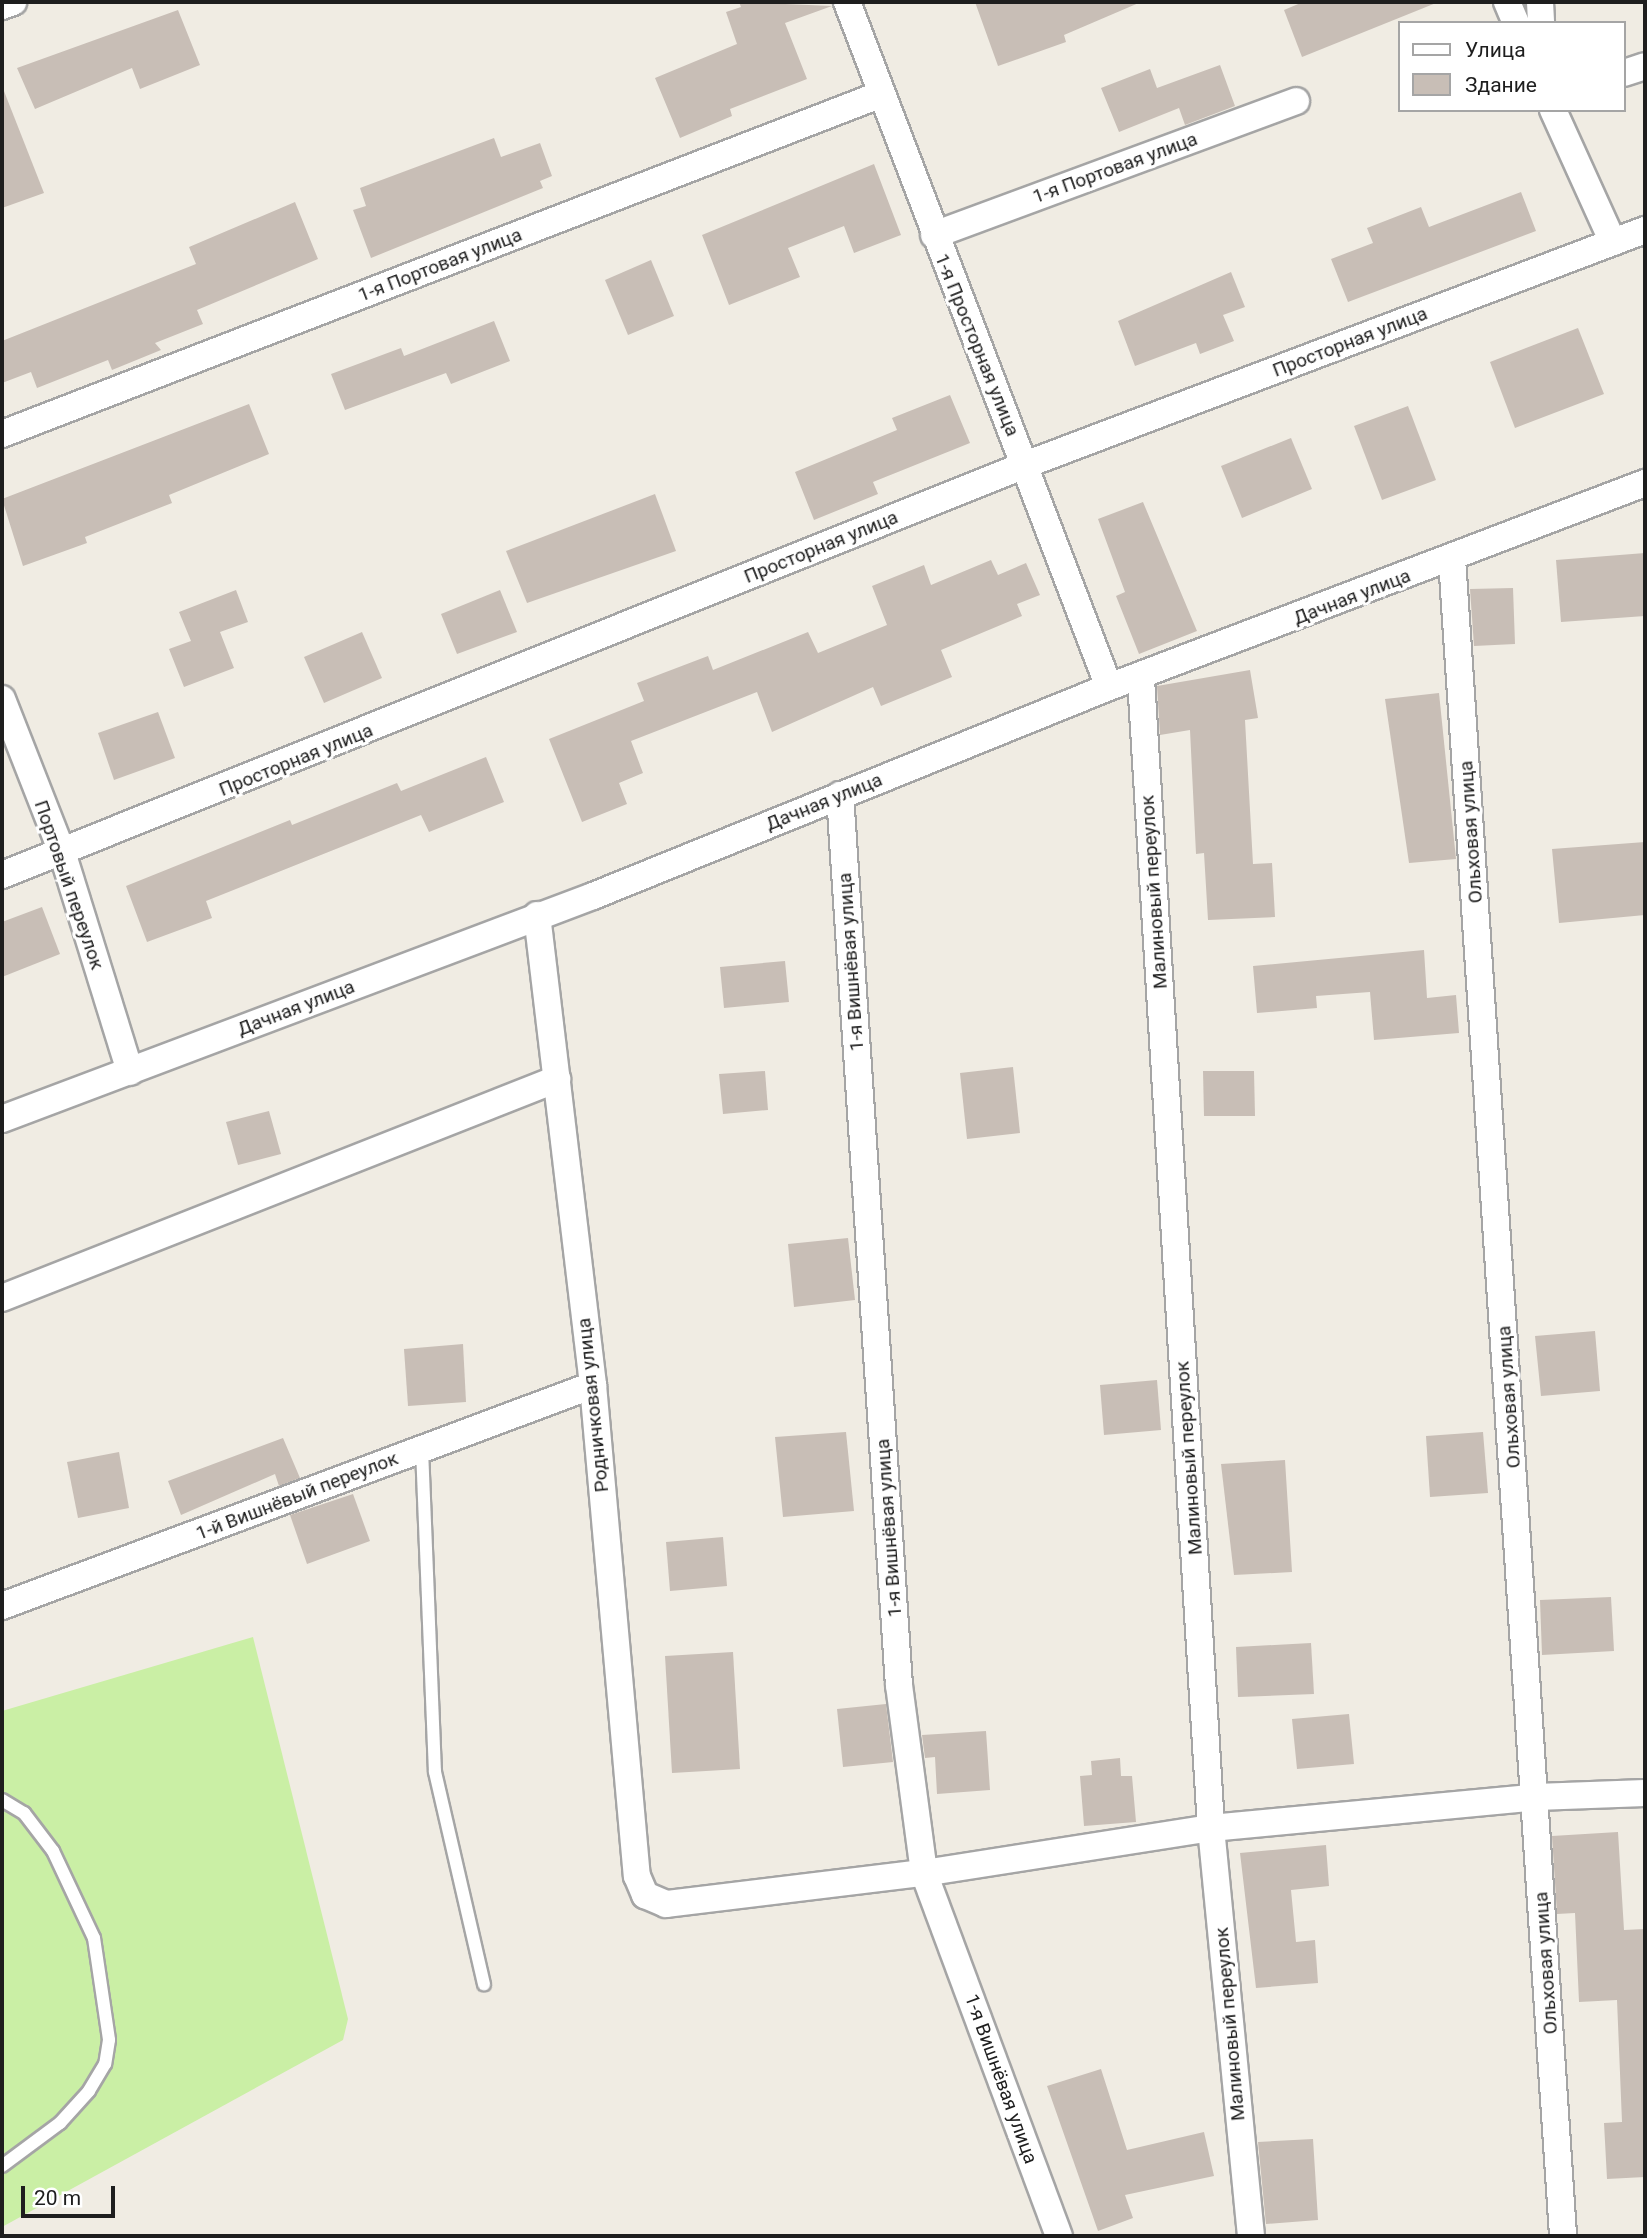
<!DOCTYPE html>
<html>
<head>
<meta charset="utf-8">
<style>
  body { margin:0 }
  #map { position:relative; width:1647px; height:2238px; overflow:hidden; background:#f0ece3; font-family:Roboto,sans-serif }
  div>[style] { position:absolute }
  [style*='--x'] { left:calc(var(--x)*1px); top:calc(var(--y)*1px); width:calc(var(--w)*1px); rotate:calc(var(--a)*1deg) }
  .grass>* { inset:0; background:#caefa5 }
  .building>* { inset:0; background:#c8beb6 }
  .roads { filter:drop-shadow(2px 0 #a5a5a5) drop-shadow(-2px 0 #a5a5a5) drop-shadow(0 2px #a5a5a5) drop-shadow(0 -2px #a5a5a5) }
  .service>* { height:12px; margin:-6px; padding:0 6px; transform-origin:6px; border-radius:6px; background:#fff }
  .minor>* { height:26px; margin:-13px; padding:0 13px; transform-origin:13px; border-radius:13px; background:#fff }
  span { translate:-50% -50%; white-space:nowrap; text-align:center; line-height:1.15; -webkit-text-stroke:6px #fff; paint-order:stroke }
  .street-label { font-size:19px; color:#1e1e1e }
  .frame { position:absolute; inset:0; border:4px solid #1e1e1e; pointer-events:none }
  .legend { position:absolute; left:1398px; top:21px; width:228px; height:91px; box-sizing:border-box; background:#fff; border:2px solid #a5a5a5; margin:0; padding:9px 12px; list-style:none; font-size:21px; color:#1e1e1e }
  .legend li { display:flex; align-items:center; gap:14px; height:35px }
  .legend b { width:35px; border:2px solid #a5a5a5 }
  .scale { position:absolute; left:21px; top:2186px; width:94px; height:32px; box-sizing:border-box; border:4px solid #1e1e1e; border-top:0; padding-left:9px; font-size:21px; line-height:24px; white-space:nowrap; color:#1e1e1e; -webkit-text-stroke:5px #fff; paint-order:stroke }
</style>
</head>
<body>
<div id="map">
  <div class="grass">
    <i style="clip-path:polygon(253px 1637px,348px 2019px,343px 2040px,2px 2227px,2px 1711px)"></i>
  </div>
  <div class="building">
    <i style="clip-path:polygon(739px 2px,832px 6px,785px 23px,807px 79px,730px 109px,732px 116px,680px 138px,655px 78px,737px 44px,726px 12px,741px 7px)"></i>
    <i style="clip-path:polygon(975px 2px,1141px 2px,1064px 35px,1066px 42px,998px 66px)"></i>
    <i style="clip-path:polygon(1303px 2px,1435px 2px,1436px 3px,1302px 57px,1284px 10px)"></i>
    <i style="clip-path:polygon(178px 10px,200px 65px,140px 89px,132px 68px,35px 109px,17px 68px)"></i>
    <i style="clip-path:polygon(1220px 65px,1235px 106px,1185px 125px,1179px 108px,1119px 132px,1101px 88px,1150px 69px,1157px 88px)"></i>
    <i style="clip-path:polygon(2px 86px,44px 193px,2px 208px)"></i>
    <i style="clip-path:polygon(494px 138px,501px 157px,540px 143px,552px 176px,540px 181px,543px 188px,371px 258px,353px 210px,366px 206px,360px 188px)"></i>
    <i style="clip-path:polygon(874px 164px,901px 235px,854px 253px,844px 226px,788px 248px,800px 277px,729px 305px,702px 235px)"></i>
    <i style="clip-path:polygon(1521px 192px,1536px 231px,1348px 302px,1331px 259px,1373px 243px,1367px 228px,1421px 207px,1429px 227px)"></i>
    <i style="clip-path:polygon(295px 202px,318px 259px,197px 310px,203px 324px,155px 343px,161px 350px,112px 370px,108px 360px,37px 388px,31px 372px,2px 383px,2px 341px,196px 264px,189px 247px)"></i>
    <i style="clip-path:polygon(651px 260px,674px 316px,628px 335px,605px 280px)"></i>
    <i style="clip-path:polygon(1231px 272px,1245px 307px,1223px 315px,1234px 341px,1200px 354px,1196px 343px,1135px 366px,1118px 321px)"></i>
    <i style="clip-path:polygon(494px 321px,510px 361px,451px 384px,446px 373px,345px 410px,331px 374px,401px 348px,404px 356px)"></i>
    <i style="clip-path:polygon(1578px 328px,1604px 394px,1515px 428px,1490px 362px)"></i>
    <i style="clip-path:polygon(950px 395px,970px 443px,873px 482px,878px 494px,814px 520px,795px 472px,897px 430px,892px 418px)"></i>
    <i style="clip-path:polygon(249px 404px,269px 454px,169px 495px,172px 503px,85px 537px,87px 543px,23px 566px,2px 499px)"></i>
    <i style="clip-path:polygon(1408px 406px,1436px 480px,1382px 500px,1354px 426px)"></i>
    <i style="clip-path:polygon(1291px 438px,1312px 489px,1242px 518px,1221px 466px)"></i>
    <i style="clip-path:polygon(655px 494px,676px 551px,527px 603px,506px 551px)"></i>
    <i style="clip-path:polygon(1143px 502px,1197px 631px,1139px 654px,1116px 596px,1125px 592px,1098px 519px)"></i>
    <i style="clip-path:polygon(1645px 553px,1645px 616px,1561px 622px,1556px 560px)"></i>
    <i style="clip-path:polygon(991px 560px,998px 575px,1026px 563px,1040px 595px,1017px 604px,1022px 616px,941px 650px,952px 677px,881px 706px,873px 687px,772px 732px,757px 692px,631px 741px,643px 773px,619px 783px,627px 804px,582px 822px,549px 739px,644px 701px,637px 683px,708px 656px,713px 670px,808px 632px,818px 653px,887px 625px,872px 586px,924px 565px,931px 585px)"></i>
    <i style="clip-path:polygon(1513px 588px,1515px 644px,1474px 646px,1470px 589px)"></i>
    <i style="clip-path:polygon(236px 590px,248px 622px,220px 632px,234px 668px,184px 687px,169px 649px,191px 641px,179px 612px)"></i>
    <i style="clip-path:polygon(500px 590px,517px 632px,457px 654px,441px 614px)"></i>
    <i style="clip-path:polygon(362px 632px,382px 678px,324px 703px,304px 657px)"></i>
    <i style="clip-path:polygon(1250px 670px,1258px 718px,1245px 720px,1253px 864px,1272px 863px,1275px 917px,1208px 920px,1204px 853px,1196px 854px,1190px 730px,1160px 735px,1157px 686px)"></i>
    <i style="clip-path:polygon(1439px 693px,1456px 859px,1409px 863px,1385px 699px)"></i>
    <i style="clip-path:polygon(158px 712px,175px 758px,114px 780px,98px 733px)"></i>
    <i style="clip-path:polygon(486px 757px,504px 802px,429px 832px,421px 815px,206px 901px,212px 918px,147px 942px,126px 886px,290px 820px,292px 825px,397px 783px,401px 791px)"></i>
    <i style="clip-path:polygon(1645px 842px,1645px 915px,1559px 923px,1552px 849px)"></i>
    <i style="clip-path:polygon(42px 907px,60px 954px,2px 977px,2px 922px)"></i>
    <i style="clip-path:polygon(1424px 950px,1427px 998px,1456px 995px,1459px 1033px,1374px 1040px,1370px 992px,1316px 996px,1317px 1008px,1257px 1013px,1253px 966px)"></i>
    <i style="clip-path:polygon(785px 961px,789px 1002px,724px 1008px,720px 967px)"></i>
    <i style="clip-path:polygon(1013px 1067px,1020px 1133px,967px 1139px,960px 1073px)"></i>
    <i style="clip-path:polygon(765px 1071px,768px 1110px,723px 1114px,719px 1074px)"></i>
    <i style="clip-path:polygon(1203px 1071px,1254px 1071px,1255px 1116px,1204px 1116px)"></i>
    <i style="clip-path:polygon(269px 1111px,281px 1154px,238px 1165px,226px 1122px)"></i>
    <i style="clip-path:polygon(848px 1238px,855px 1300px,794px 1307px,788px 1244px)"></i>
    <i style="clip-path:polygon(1595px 1331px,1600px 1391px,1541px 1396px,1535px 1336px)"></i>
    <i style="clip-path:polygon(463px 1344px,466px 1402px,408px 1406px,404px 1349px)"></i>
    <i style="clip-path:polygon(1157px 1380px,1161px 1430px,1104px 1435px,1100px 1385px)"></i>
    <i style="clip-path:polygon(846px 1432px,854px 1511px,783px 1517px,775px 1437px)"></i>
    <i style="clip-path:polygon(1483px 1432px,1488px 1493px,1430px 1497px,1426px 1436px)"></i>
    <i style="clip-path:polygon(283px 1438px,300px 1478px,279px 1486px,275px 1474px,181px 1515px,168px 1481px)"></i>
    <i style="clip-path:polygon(119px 1452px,129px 1508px,78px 1518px,67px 1462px)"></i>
    <i style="clip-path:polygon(1285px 1460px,1292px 1572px,1234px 1575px,1221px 1464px)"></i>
    <i style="clip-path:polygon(353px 1494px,370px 1541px,307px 1564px,290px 1515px)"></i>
    <i style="clip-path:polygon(723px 1537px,727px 1586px,670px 1591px,666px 1542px)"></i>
    <i style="clip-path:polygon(1611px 1597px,1614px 1651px,1542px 1655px,1540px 1600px)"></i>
    <i style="clip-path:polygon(1311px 1643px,1314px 1694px,1238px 1697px,1236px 1647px)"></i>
    <i style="clip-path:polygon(733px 1652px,740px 1769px,672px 1773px,665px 1656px)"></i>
    <i style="clip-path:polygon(886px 1704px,893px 1762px,843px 1767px,837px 1709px)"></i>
    <i style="clip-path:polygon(1349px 1714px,1354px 1764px,1297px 1769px,1292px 1719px)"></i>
    <i style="clip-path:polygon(986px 1731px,990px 1790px,937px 1794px,935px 1757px,925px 1758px,922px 1735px)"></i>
    <i style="clip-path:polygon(1120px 1758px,1121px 1776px,1132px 1776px,1136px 1822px,1084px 1826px,1080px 1776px,1092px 1775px,1091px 1761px)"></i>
    <i style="clip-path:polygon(1618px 1832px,1624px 1930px,1645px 1929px,1645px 2177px,1607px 2179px,1604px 2123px,1622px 2122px,1617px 2000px,1579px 2002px,1575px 1913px,1557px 1914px,1552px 1836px)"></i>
    <i style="clip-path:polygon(1326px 1845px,1329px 1886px,1291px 1890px,1296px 1942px,1315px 1940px,1318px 1983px,1256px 1988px,1240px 1853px)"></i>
    <i style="clip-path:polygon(1101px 2069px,1127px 2150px,1204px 2132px,1214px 2176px,1125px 2195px,1133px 2218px,1098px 2231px,1047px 2086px)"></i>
    <i style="clip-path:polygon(1313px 2139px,1318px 2220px,1266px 2224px,1258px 2142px)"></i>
  </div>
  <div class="roads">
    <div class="service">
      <i style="--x:422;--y:1449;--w:323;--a:87.7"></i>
      <i style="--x:435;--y:1772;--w:218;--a:77"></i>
      <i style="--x:2;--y:1800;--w:26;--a:31"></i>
      <i style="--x:24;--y:1813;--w:48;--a:52.7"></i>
      <i style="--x:53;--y:1851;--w:96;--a:64.8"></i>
      <i style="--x:94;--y:1938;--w:103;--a:81.6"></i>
      <i style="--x:109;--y:2040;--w:24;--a:99"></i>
      <i style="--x:105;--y:2064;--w:31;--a:121"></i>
      <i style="--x:89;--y:2091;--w:43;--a:132.2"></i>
      <i style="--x:60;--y:2123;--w:72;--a:143.4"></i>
    </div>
    <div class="minor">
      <i style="--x:847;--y:2;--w:733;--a:69.07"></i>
      <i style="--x:1507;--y:2;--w:23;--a:67"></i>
      <i style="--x:1540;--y:2;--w:21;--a:87"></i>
      <i style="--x:2;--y:6;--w:12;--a:-20"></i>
      <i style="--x:1624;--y:73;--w:22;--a:-18"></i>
      <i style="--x:1553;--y:110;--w:145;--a:65.6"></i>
      <i style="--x:934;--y:235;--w:386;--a:-20.3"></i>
      <i style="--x:2;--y:434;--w:940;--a:-21.13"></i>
      <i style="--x:1452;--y:559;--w:1681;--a:86.21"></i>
      <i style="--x:1141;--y:679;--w:1151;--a:86.51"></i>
      <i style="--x:1211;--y:1828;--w:410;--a:84.4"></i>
      <i style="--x:2;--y:699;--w:168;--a:68.6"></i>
      <i style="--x:63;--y:855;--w:227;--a:72.8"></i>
      <i style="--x:840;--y:795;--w:892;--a:86.21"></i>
      <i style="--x:899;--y:1685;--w:190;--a:82.4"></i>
      <i style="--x:924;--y:1873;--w:387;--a:69.6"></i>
      <i style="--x:2;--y:875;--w:1102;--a:-21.84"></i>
      <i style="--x:1025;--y:465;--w:663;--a:-20.76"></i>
      <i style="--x:537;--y:915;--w:473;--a:83.2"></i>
      <i style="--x:593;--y:1385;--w:493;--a:84.9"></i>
      <i style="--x:637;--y:1876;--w:21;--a:67"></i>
      <i style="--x:645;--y:1895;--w:23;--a:23"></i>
      <i style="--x:666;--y:1904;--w:260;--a:-6.9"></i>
      <i style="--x:924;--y:1873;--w:291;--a:-8.9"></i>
      <i style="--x:1211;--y:1828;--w:326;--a:-5.4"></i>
      <i style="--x:1536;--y:1797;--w:109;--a:-2.1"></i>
      <i style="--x:2;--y:1119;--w:632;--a:-20.67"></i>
      <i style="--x:593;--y:896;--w:557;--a:-22.05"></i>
      <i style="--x:1109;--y:687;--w:574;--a:-20.84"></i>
      <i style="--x:2;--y:1298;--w:597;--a:-21.53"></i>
      <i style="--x:2;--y:1606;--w:631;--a:-20.5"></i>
    </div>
  </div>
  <div class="street-label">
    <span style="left:1115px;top:168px;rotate:-20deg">1-я Портовая улица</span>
    <span style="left:440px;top:265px;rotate:-21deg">1-я Портовая улица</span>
    <span style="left:1350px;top:342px;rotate:-21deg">Просторная улица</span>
    <span style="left:977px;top:345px;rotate:68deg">1-я Просторная улица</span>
    <span style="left:821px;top:547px;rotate:-22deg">Просторная улица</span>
    <span style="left:1352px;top:597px;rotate:-21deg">Дачная улица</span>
    <span style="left:296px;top:760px;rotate:-22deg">Просторная улица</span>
    <span style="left:824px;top:802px;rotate:-22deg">Дачная улица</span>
    <span style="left:1471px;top:832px;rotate:-94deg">Ольховая улица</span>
    <span style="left:69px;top:885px;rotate:71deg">Портовый переулок</span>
    <span style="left:1154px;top:892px;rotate:-94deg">Малиновый переулок</span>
    <span style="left:851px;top:962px;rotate:-94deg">1-я Вишнёвая улица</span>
    <span style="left:296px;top:1008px;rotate:-21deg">Дачная улица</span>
    <span style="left:1509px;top:1397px;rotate:-94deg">Ольховая улица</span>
    <span style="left:593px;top:1405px;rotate:-96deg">Родничковая улица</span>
    <span style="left:1189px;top:1458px;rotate:-94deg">Малиновый переулок</span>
    <span style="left:297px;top:1496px;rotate:-21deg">1-й Вишнёвый переулок</span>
    <span style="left:889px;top:1528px;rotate:-94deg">1-я Вишнёвая улица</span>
    <span style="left:1546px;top:1963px;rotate:-94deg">Ольховая улица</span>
    <span style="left:1230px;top:2024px;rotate:-95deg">Малиновый переулок</span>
    <span style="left:1001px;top:2079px;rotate:70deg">1-я Вишнёвая улица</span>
  </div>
  <div class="frame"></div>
  <ul class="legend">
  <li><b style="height:9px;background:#fff"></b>Улица</li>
  <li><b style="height:19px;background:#c8beb6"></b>Здание</li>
  </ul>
  <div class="scale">20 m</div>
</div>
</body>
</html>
